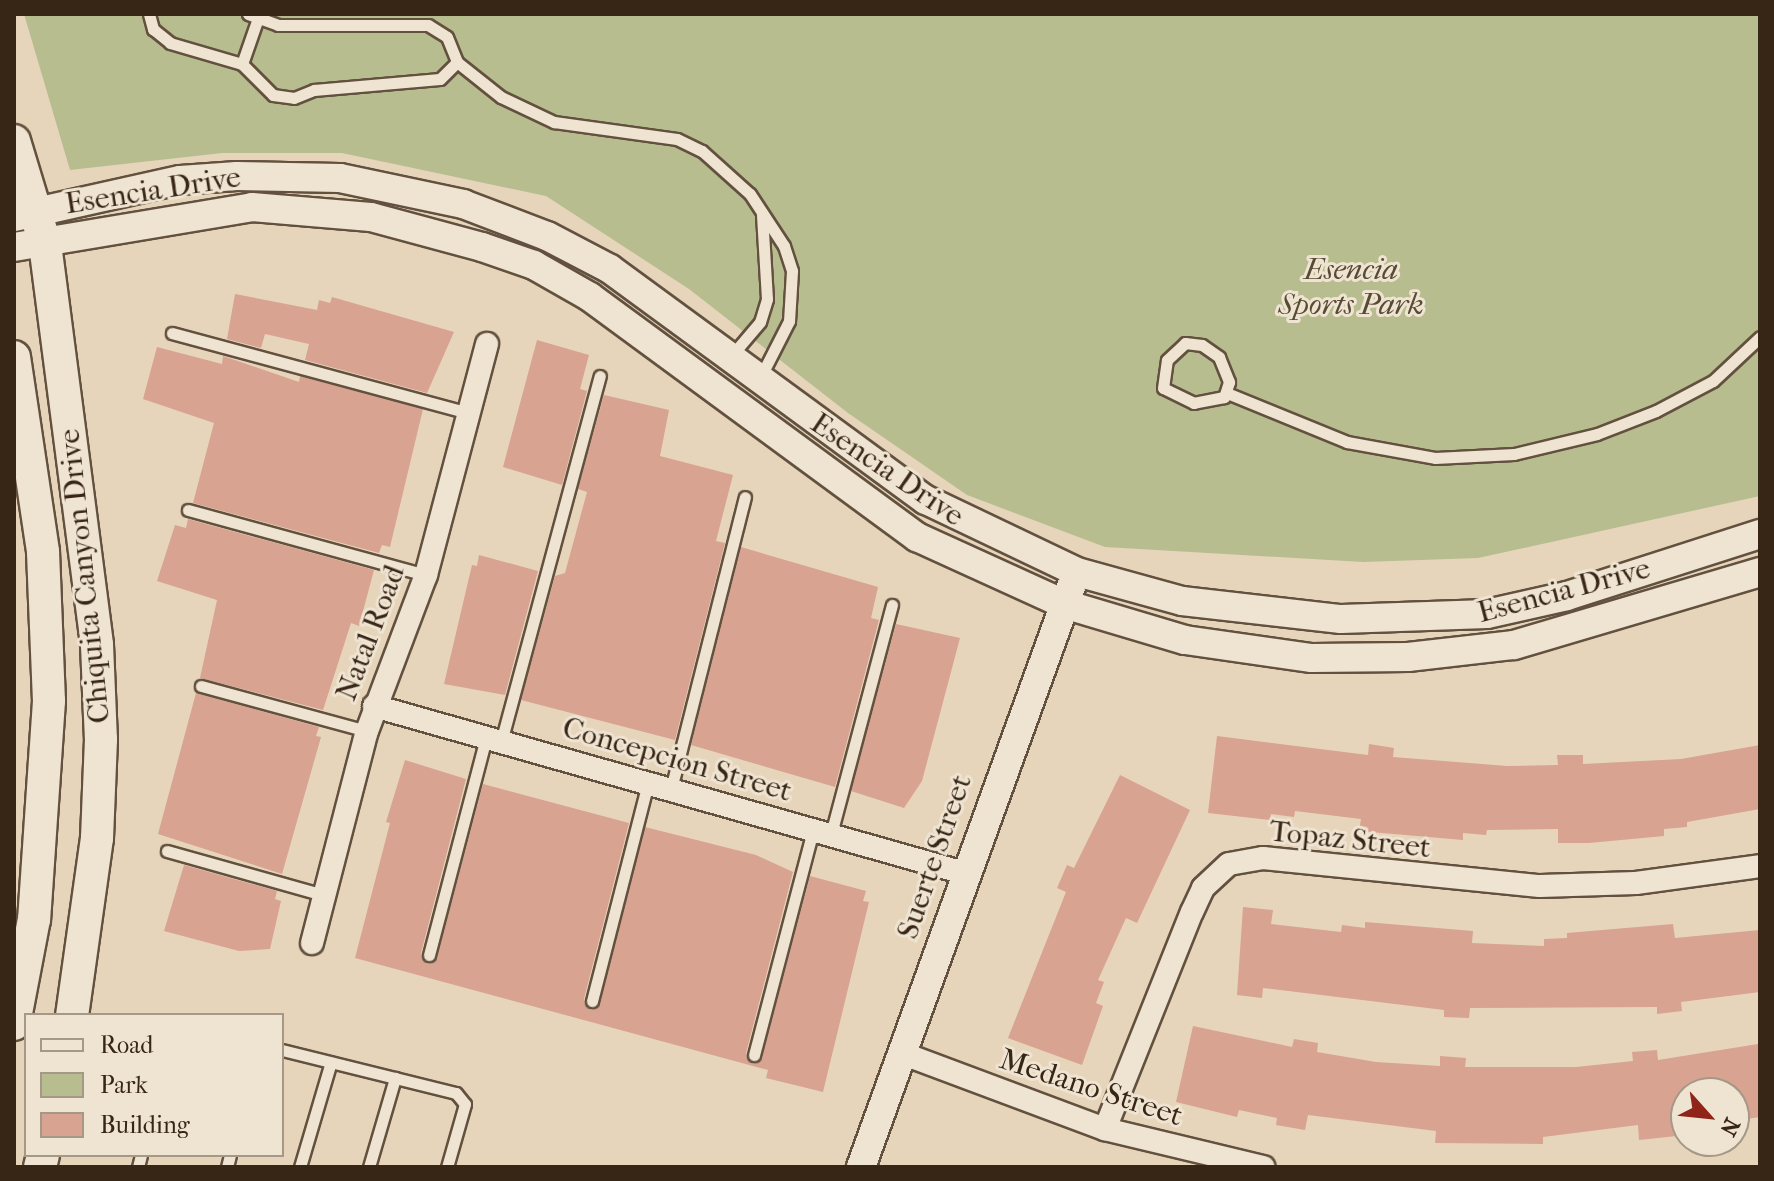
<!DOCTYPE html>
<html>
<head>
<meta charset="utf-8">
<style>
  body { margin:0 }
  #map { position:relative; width:1774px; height:1181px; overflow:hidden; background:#e6d5ba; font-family:"IM FELL French Canon",serif }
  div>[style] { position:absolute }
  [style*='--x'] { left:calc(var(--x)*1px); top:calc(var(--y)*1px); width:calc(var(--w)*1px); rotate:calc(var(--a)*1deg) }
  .green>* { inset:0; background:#b7bd8f }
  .building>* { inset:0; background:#d8a390 }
  .roads { filter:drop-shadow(2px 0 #63513f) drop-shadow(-2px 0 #63513f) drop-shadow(0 2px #63513f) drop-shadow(0 -2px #63513f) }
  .service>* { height:11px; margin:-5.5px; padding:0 5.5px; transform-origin:5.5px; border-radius:5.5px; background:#efe4d2 }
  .minor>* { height:22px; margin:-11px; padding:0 11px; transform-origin:11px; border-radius:11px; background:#efe4d2 }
  .tertiary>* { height:28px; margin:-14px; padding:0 14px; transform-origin:14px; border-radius:14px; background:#efe4d2 }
  .secondary>* { height:32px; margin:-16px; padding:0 16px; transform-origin:16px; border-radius:16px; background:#efe4d2 }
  span { translate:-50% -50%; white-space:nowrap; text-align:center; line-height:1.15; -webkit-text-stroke:6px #efe4d2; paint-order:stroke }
  .street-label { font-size:30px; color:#372516 }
  .park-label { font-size:30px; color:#574b34; font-style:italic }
  .frame { position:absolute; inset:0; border:16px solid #372516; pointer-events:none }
  .legend { position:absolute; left:24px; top:1013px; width:260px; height:144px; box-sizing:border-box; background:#efe4d2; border:2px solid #a59887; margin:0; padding:10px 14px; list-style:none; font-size:24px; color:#372516 }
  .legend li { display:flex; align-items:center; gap:16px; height:40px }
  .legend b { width:40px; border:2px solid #a59887 }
  .north { position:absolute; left:1670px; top:1077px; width:80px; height:80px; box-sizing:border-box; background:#efe4d2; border:2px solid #a59887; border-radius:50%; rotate:117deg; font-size:22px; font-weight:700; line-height:32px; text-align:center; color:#372516 }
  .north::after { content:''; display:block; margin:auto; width:28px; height:36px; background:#8f2418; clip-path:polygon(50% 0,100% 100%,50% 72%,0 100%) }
</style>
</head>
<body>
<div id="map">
  <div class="green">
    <i style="clip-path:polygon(24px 14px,1760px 14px,1760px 496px,1478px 558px,1363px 562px,1105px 547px,967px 495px,848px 413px,689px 289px,546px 196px,342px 153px,222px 153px,70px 170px)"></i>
  </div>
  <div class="building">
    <i style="clip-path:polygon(235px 294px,317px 310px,319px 300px,330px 303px,332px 297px,454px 332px,427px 393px,305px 360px,309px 344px,265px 334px,261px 348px,227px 339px)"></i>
    <i style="clip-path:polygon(537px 340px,589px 355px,580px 389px,587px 391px,562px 485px,503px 467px)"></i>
    <i style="clip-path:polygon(157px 347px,222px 364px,223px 356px,299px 382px,300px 376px,423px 409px,390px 547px,382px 545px,379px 553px,193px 503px,214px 423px,143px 399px)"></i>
    <i style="clip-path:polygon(604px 395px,669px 410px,660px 456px,733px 475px,716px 541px,725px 543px,675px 740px,521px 700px,555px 576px,565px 573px,587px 492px,578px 489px)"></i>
    <i style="clip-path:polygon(188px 519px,374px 570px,359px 626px,351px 623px,323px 710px,200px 678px,217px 600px,157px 581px,175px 525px,186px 528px)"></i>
    <i style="clip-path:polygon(741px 547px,878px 587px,871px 618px,879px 620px,835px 787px,691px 745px)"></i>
    <i style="clip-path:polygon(479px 555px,538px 571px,505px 695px,444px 684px,472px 565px,477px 566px)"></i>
    <i style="clip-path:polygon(896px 624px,960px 638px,922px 781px,904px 808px,851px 791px)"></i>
    <i style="clip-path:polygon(196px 693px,319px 727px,316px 736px,321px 737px,282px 874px,158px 834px)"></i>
    <i style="clip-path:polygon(1217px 736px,1368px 755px,1369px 744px,1394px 748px,1393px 757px,1507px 766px,1558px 765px,1557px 755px,1583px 755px,1583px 764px,1681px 759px,1760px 745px,1760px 809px,1687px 822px,1687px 827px,1664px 829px,1664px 836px,1589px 843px,1558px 843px,1558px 829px,1487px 830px,1486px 835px,1463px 833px,1463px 840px,1359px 831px,1361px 819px,1295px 811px,1294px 817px,1271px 814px,1270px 820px,1208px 813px)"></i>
    <i style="clip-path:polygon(405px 760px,466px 779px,421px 953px,426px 963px,437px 957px,483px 784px,629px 823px,584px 999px,589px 1009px,600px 1003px,645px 827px,756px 855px,793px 872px,746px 1053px,751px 1063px,762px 1057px,810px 876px,866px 891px,863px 901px,869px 902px,823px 1092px,766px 1078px,768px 1070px,355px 958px,390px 823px,386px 822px)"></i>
    <i style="clip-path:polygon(1120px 775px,1190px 810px,1137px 923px,1126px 918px,1098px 980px,1104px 982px,1096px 1003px,1103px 1006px,1082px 1065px,1008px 1038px,1066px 892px,1057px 888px,1067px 865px,1074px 868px)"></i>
    <i style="clip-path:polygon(184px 865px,277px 891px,275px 899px,281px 901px,270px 949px,239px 951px,164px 931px)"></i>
    <i style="clip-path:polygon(1243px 907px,1273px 910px,1271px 924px,1341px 932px,1342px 925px,1365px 928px,1365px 922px,1473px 931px,1472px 943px,1544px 946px,1544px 939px,1567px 938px,1567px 933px,1673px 924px,1675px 938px,1760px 930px,1760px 992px,1681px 1002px,1682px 1011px,1657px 1014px,1657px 1007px,1470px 1008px,1469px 1018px,1444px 1017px,1444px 1010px,1263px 988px,1262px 998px,1237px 995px)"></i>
    <i style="clip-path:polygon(1193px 1026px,1292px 1047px,1294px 1039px,1318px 1043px,1317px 1052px,1376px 1062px,1440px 1066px,1440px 1056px,1466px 1058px,1465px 1067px,1576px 1067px,1633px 1061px,1632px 1052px,1657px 1050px,1658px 1060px,1758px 1044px,1760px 1117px,1734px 1121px,1734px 1093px,1686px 1093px,1686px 1135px,1639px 1140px,1638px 1125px,1543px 1137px,1543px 1144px,1435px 1143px,1436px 1131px,1308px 1115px,1305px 1130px,1276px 1125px,1277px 1118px,1239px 1110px,1237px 1117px,1176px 1102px)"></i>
  </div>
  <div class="roads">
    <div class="service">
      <i style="--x:149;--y:14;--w:16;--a:75"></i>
      <i style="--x:153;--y:29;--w:22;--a:39"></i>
      <i style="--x:170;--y:43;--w:75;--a:16.3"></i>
      <i style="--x:242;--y:64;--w:44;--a:45"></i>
      <i style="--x:273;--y:95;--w:21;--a:8"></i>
      <i style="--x:294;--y:98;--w:22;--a:-22"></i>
      <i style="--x:314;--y:90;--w:126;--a:-5"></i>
      <i style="--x:440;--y:79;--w:24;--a:-45"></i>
      <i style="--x:248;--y:14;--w:32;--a:20"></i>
      <i style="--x:278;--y:25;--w:150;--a:0"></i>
      <i style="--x:428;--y:25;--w:22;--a:32"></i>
      <i style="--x:447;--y:37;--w:27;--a:68"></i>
      <i style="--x:457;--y:62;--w:56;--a:38.5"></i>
      <i style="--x:501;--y:97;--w:59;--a:25.3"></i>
      <i style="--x:554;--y:122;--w:124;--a:7.9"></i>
      <i style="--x:677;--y:139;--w:28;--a:26"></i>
      <i style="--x:702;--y:151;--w:64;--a:41.9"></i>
      <i style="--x:750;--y:194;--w:62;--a:56.8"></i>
      <i style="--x:784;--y:246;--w:26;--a:72"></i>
      <i style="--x:792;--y:271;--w:50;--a:93.4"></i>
      <i style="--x:789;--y:321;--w:64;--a:117"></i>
      <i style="--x:242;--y:64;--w:46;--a:-70.8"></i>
      <i style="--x:172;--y:333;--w:308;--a:15.1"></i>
      <i style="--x:1185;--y:343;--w:17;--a:7"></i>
      <i style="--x:1202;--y:345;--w:21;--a:35"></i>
      <i style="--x:1219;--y:357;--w:27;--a:68"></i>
      <i style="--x:1229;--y:382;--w:16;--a:108"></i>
      <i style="--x:1224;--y:397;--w:31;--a:169"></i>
      <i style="--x:1194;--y:403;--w:34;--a:-154"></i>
      <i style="--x:1163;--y:388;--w:28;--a:-82"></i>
      <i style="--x:1167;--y:360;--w:25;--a:-43"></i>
      <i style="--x:732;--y:355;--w:43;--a:-49.7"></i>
      <i style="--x:760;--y:322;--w:24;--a:-73"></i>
      <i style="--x:767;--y:299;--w:84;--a:-93.4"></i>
      <i style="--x:1227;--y:393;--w:130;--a:22.2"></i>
      <i style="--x:1347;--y:442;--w:89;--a:10.3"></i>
      <i style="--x:1435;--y:458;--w:79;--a:-2.9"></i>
      <i style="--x:1514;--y:454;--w:85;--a:-13.5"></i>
      <i style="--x:1597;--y:434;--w:63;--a:-21.3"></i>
      <i style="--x:1656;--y:411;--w:64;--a:-27.8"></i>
      <i style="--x:1713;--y:381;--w:64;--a:-43.1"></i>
      <i style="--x:188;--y:510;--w:247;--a:15.3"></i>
      <i style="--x:201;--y:686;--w:172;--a:15.2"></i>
      <i style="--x:501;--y:742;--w:379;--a:-74.9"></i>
      <i style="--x:671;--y:789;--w:301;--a:-75.8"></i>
      <i style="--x:831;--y:834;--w:237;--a:-75.1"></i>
      <i style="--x:167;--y:851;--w:163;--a:15.7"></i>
      <i style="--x:429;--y:955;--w:224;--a:-75.3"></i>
      <i style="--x:592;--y:1001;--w:225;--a:-75.6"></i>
      <i style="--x:282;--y:1050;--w:179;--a:13.9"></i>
      <i style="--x:456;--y:1093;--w:14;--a:51"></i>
      <i style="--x:465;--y:1104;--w:66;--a:105.9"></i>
      <i style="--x:754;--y:1055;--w:233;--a:-75.3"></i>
      <i style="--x:138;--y:1167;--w:12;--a:-76"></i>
      <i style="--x:227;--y:1167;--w:12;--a:-76"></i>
      <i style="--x:300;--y:1167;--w:109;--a:-73.6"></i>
      <i style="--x:369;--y:1167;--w:93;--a:-73.7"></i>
    </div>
    <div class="minor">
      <i style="--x:374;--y:706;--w:613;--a:15.8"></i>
      <i style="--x:312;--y:943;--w:219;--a:-75.5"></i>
      <i style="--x:367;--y:731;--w:167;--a:-69.3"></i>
      <i style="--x:426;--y:575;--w:239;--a:-75.2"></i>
      <i style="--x:904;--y:1054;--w:215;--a:20.5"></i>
      <i style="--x:1105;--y:1129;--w:163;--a:13.5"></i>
      <i style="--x:1105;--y:1129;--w:234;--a:-68.2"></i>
      <i style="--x:1192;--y:912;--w:26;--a:-65"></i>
      <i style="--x:1203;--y:888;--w:35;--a:-43"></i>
      <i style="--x:1229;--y:864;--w:35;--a:-10"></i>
      <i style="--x:1263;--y:858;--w:278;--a:5.8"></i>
      <i style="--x:1540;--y:886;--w:96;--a:-1.8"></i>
      <i style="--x:1636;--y:883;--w:125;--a:-7.8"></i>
    </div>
    <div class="tertiary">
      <i style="--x:14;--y:217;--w:170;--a:-12.6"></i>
      <i style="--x:180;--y:180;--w:57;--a:-4"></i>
      <i style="--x:237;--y:176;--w:103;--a:1.1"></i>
      <i style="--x:340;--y:178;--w:126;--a:11.9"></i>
      <i style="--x:463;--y:204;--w:90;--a:20.9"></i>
      <i style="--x:547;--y:236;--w:71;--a:27.6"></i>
      <i style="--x:610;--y:269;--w:391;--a:36.2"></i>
      <i style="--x:926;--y:500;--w:167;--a:25.5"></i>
      <i style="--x:1077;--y:572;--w:109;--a:15.4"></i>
      <i style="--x:1182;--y:601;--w:160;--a:6.5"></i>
      <i style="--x:1341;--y:619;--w:146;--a:-2"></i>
      <i style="--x:1487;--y:614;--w:82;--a:-12.7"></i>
      <i style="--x:1567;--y:596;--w:203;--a:-17.8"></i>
      <i style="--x:14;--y:247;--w:241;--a:-9.5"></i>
      <i style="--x:252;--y:207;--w:119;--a:4.8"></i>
      <i style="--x:371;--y:217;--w:115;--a:15.1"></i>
      <i style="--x:482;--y:247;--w:55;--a:19.1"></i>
      <i style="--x:534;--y:265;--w:64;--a:29.7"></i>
      <i style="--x:590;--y:297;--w:406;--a:36.3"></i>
      <i style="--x:917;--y:537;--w:162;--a:24.5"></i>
      <i style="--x:1064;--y:604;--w:126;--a:16.6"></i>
      <i style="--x:1185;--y:640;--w:128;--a:8.1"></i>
      <i style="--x:1312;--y:658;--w:96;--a:-0.6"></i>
      <i style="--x:1408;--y:657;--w:107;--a:-6.5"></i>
      <i style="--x:1514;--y:645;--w:257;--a:-16.5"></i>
      <i style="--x:861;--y:1167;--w:617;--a:-70.1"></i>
    </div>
    <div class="secondary">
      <i style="--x:14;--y:141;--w:108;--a:73.2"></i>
      <i style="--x:45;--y:244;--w:404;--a:82.6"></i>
      <i style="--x:97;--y:645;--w:94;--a:87.6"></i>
      <i style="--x:101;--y:739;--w:99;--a:92.3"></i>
      <i style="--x:97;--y:838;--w:179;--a:98"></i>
      <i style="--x:14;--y:357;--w:197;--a:81.5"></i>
      <i style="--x:43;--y:552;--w:149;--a:87.7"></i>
      <i style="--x:49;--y:701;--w:219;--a:93.9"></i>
      <i style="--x:34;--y:919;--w:107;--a:100.8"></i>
      <i style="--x:40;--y:1167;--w:12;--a:-76"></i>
    </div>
  </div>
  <div class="street-label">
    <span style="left:153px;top:191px;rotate:-9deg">Esencia Drive</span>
    <span style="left:887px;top:470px;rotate:34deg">Esencia Drive</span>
    <span style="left:85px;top:576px;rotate:-96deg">Chiquita Canyon Drive</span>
    <span style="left:1564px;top:591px;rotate:-15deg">Esencia Drive</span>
    <span style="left:371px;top:633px;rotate:-69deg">Natal Road</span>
    <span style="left:677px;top:760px;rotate:16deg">Concepcion Street</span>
    <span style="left:1350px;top:840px;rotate:6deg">Topaz Street</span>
    <span style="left:935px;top:857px;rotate:-71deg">Suerte Street</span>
    <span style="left:1091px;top:1088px;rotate:18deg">Medano Street</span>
  </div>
  <div class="park-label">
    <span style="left:1351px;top:287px">Esencia<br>Sports Park</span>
  </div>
  <div class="frame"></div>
  <ul class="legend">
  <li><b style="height:10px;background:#efe4d2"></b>Road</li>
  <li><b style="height:22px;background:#b7bd8f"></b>Park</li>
  <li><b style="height:22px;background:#d8a390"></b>Building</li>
  </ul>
  <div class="north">N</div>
</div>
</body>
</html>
